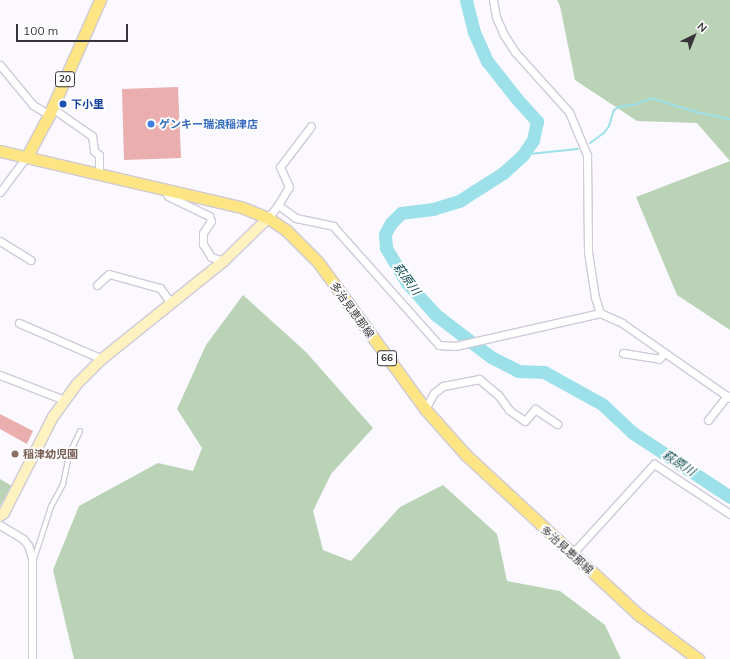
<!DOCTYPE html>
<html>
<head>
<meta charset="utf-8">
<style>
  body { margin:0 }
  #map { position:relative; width:730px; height:659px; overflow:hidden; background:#fbf9ff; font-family:Mulish,"Noto Sans JP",sans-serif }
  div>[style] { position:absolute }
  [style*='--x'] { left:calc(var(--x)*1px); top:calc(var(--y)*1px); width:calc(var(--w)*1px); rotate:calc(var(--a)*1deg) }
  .green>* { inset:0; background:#bad2b5 }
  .stream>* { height:2px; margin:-1px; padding:0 1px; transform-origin:1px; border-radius:1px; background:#9ce0e9 }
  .river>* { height:13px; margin:-6.5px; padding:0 6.5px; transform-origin:6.5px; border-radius:6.5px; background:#9ce0e9 }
  .building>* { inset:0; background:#e9aead }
  .roads { filter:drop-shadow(1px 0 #cfcad9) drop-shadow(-1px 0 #cfcad9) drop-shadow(0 1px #cfcad9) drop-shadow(0 -1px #cfcad9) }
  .lane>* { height:3.5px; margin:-1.75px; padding:0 1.75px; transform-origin:1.75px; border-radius:1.75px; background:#fff }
  .street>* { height:7px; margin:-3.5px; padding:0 3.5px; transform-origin:3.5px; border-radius:3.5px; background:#fff }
  .secondary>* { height:10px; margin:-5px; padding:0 5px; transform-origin:5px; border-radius:5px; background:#fef2c1 }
  .primary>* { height:11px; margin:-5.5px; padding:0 5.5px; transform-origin:5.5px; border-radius:5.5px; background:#fde583 }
  .dots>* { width:11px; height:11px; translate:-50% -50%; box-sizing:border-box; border:2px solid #fff; border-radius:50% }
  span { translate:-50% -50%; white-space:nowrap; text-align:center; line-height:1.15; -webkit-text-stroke:3.5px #fff; paint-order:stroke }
  .shield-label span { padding:1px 3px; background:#fff; border:1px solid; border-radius:3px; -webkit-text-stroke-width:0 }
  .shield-label { font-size:10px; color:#37353b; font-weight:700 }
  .transit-label { font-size:11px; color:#164399; font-weight:700 }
  .left { translate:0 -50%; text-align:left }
  .shop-label { font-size:11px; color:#366cbe; font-weight:700 }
  .street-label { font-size:11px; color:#37353b }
  .education-label { font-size:11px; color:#785e54; font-weight:700 }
  .water-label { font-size:12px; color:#08484f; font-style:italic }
  .north { position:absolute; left:674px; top:16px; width:40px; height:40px; -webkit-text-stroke:3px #fff; paint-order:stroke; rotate:43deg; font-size:11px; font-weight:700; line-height:16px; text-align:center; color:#37353b }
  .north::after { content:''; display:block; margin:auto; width:14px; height:18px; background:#37353b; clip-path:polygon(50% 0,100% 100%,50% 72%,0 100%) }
  .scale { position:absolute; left:16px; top:24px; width:112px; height:18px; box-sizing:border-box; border:2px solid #37353b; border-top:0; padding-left:5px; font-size:12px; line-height:14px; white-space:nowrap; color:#37353b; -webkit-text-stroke:3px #fff; paint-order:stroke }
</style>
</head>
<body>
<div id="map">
  <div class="green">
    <i style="clip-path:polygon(557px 0,730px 0,730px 161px,697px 123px,637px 121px,575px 80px,560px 6px)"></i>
    <i style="clip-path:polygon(730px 161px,730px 330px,677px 295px,636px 197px)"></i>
    <i style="clip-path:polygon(243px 295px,306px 352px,373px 428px,331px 474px,313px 511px,323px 550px,351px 561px,400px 507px,443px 485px,497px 534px,507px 581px,560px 591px,605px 625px,621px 659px,74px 659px,53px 570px,79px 506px,158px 463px,193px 471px,202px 448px,177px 409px,206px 345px)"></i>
    <i style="clip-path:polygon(0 479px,12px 486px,0 506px)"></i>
  </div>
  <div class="stream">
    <i style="--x:590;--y:143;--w:17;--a:-36"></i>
    <i style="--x:604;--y:133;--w:9;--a:-54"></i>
    <i style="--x:609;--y:126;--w:17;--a:-73"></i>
    <i style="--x:614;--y:110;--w:6;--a:-31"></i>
    <i style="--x:619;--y:107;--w:18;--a:-9"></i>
    <i style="--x:637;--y:104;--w:15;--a:-23"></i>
    <i style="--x:651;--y:98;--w:47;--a:17.3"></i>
    <i style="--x:696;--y:112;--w:35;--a:12"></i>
    <i style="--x:525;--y:152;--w:4;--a:27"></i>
    <i style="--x:529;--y:154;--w:49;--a:-5.8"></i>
  </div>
  <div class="river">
    <i style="--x:466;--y:0;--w:33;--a:76"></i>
    <i style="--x:474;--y:32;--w:32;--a:66"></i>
    <i style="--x:487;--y:61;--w:48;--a:51.7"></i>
    <i style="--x:517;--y:99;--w:30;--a:48"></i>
    <i style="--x:537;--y:121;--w:19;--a:102"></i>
    <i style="--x:533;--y:140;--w:18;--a:124"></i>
    <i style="--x:523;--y:155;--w:27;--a:138"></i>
    <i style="--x:503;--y:173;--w:52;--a:147.5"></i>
    <i style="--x:459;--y:201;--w:27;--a:163"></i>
    <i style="--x:433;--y:209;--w:32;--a:173"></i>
    <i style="--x:401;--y:213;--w:14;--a:135"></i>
    <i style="--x:391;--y:223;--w:13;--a:119"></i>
    <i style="--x:385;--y:234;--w:14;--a:86"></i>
    <i style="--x:386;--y:248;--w:41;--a:59"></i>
    <i style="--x:407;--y:283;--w:43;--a:47.8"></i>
    <i style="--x:436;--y:315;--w:69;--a:37.4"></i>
    <i style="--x:491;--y:357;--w:30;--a:27"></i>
    <i style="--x:518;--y:371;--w:26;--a:2"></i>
    <i style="--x:544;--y:372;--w:66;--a:28.9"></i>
    <i style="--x:602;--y:404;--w:42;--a:43.1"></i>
    <i style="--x:633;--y:433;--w:116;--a:33.4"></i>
  </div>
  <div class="building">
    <i style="clip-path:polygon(178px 87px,181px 158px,124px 160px,122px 89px)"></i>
    <i style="clip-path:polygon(0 414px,33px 431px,27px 444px,0 429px)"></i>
  </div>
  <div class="roads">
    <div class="lane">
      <i style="--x:34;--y:559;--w:55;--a:-71.9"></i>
      <i style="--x:51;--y:507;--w:26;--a:-62"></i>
      <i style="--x:63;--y:484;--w:30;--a:-78"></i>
      <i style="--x:69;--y:455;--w:26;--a:-65"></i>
    </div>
    <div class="street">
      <i style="--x:493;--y:0;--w:17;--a:80"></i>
      <i style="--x:496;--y:17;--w:20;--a:66"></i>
      <i style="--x:504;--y:35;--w:20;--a:57"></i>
      <i style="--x:515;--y:52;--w:81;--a:48"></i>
      <i style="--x:569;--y:112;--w:47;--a:67.3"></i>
      <i style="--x:587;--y:155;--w:97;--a:89.4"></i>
      <i style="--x:588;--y:252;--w:46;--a:81.2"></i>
      <i style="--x:595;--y:297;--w:17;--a:73"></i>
      <i style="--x:0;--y:65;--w:52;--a:50.5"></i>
      <i style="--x:33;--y:105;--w:19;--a:32"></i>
      <i style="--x:52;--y:108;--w:49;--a:35"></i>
      <i style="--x:92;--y:136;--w:15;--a:82"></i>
      <i style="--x:94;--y:151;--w:6;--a:39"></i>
      <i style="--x:99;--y:155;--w:18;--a:90"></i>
      <i style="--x:164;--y:189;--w:8;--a:60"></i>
      <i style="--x:168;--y:196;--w:46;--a:26"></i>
      <i style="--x:209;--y:216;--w:5;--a:68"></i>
      <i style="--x:211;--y:221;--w:14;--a:124"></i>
      <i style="--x:203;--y:233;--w:11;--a:90"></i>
      <i style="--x:203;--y:244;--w:15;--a:58"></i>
      <i style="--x:211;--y:257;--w:14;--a:17"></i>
      <i style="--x:0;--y:192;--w:45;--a:-53.1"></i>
      <i style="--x:278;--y:205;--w:21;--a:-59"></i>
      <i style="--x:289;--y:187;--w:22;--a:-114"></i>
      <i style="--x:280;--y:167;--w:51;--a:-52.9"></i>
      <i style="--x:268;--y:218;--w:16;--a:-52"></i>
      <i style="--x:278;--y:205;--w:22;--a:36"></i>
      <i style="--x:296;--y:218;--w:38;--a:12"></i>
      <i style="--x:333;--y:226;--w:159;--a:48.3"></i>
      <i style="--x:439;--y:345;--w:16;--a:4"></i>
      <i style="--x:455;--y:346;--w:149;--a:-12.8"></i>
      <i style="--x:600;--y:313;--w:24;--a:24"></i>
      <i style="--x:622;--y:323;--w:131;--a:34.8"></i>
      <i style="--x:0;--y:241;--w:36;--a:32"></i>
      <i style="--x:97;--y:285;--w:16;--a:-43"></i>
      <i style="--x:109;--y:274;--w:53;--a:15.4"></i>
      <i style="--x:160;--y:288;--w:19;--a:54"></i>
      <i style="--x:19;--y:323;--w:90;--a:23.4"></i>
      <i style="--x:623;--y:353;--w:36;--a:9"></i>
      <i style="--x:659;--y:359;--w:8;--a:-50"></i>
      <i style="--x:0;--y:375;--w:69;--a:21.3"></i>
      <i style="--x:425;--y:409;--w:18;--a:-61"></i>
      <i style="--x:434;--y:393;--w:11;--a:-38"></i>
      <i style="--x:443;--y:386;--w:37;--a:-11"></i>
      <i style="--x:479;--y:379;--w:26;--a:40"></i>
      <i style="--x:499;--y:396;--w:17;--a:54"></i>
      <i style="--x:509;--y:410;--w:19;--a:35"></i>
      <i style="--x:525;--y:421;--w:16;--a:-50"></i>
      <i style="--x:535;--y:409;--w:27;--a:34"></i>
      <i style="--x:708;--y:420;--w:31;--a:-52"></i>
      <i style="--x:0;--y:525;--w:27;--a:31"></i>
      <i style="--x:23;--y:539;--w:8;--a:50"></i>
      <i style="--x:28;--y:545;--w:14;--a:73"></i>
      <i style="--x:32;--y:558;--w:101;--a:90"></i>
      <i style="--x:572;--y:554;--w:122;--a:-47.7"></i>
      <i style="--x:654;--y:464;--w:91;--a:33.3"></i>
    </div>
    <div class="secondary">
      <i style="--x:0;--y:516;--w:5;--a:-37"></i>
      <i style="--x:4;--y:513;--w:108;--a:-63"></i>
      <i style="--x:53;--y:417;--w:39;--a:-54"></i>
      <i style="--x:76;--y:385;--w:37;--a:-45"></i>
      <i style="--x:102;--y:359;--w:156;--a:-38.8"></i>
      <i style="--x:224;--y:261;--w:62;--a:-44.3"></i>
    </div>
    <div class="primary">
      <i style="--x:0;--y:151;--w:247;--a:13.1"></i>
      <i style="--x:241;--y:207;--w:29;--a:22"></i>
      <i style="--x:268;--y:218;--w:22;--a:34"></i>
      <i style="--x:286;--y:230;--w:45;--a:45"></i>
      <i style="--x:318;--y:262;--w:182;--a:53.9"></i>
      <i style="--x:425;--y:409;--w:62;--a:48.3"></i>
      <i style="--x:466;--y:455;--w:236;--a:42.8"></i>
      <i style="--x:639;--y:615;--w:74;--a:36.7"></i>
      <i style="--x:27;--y:156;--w:47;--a:-61.8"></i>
      <i style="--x:49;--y:115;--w:126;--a:-66.1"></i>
    </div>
  </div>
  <div class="dots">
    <i style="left:63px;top:104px;background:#1a4fb4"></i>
    <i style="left:151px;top:124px;background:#3f7fe0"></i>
    <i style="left:15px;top:454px;background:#8d6e63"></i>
  </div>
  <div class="shield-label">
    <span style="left:65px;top:79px">20</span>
    <span style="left:387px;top:358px">66</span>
  </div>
  <div class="transit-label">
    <span class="left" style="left:71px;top:104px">下小里</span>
  </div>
  <div class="shop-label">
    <span class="left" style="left:159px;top:124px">ゲンキー瑞浪稲津店</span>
  </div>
  <div class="street-label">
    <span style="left:352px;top:310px;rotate:54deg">多治見恵那線</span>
    <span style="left:567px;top:550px;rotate:42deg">多治見恵那線</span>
  </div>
  <div class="education-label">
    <span class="left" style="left:23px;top:454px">稲津幼児園</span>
  </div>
  <div class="water-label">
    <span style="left:407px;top:279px;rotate:54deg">萩原川</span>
    <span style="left:679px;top:463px;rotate:33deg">萩原川</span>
  </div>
  <div class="north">N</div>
  <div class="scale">100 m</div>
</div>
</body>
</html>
